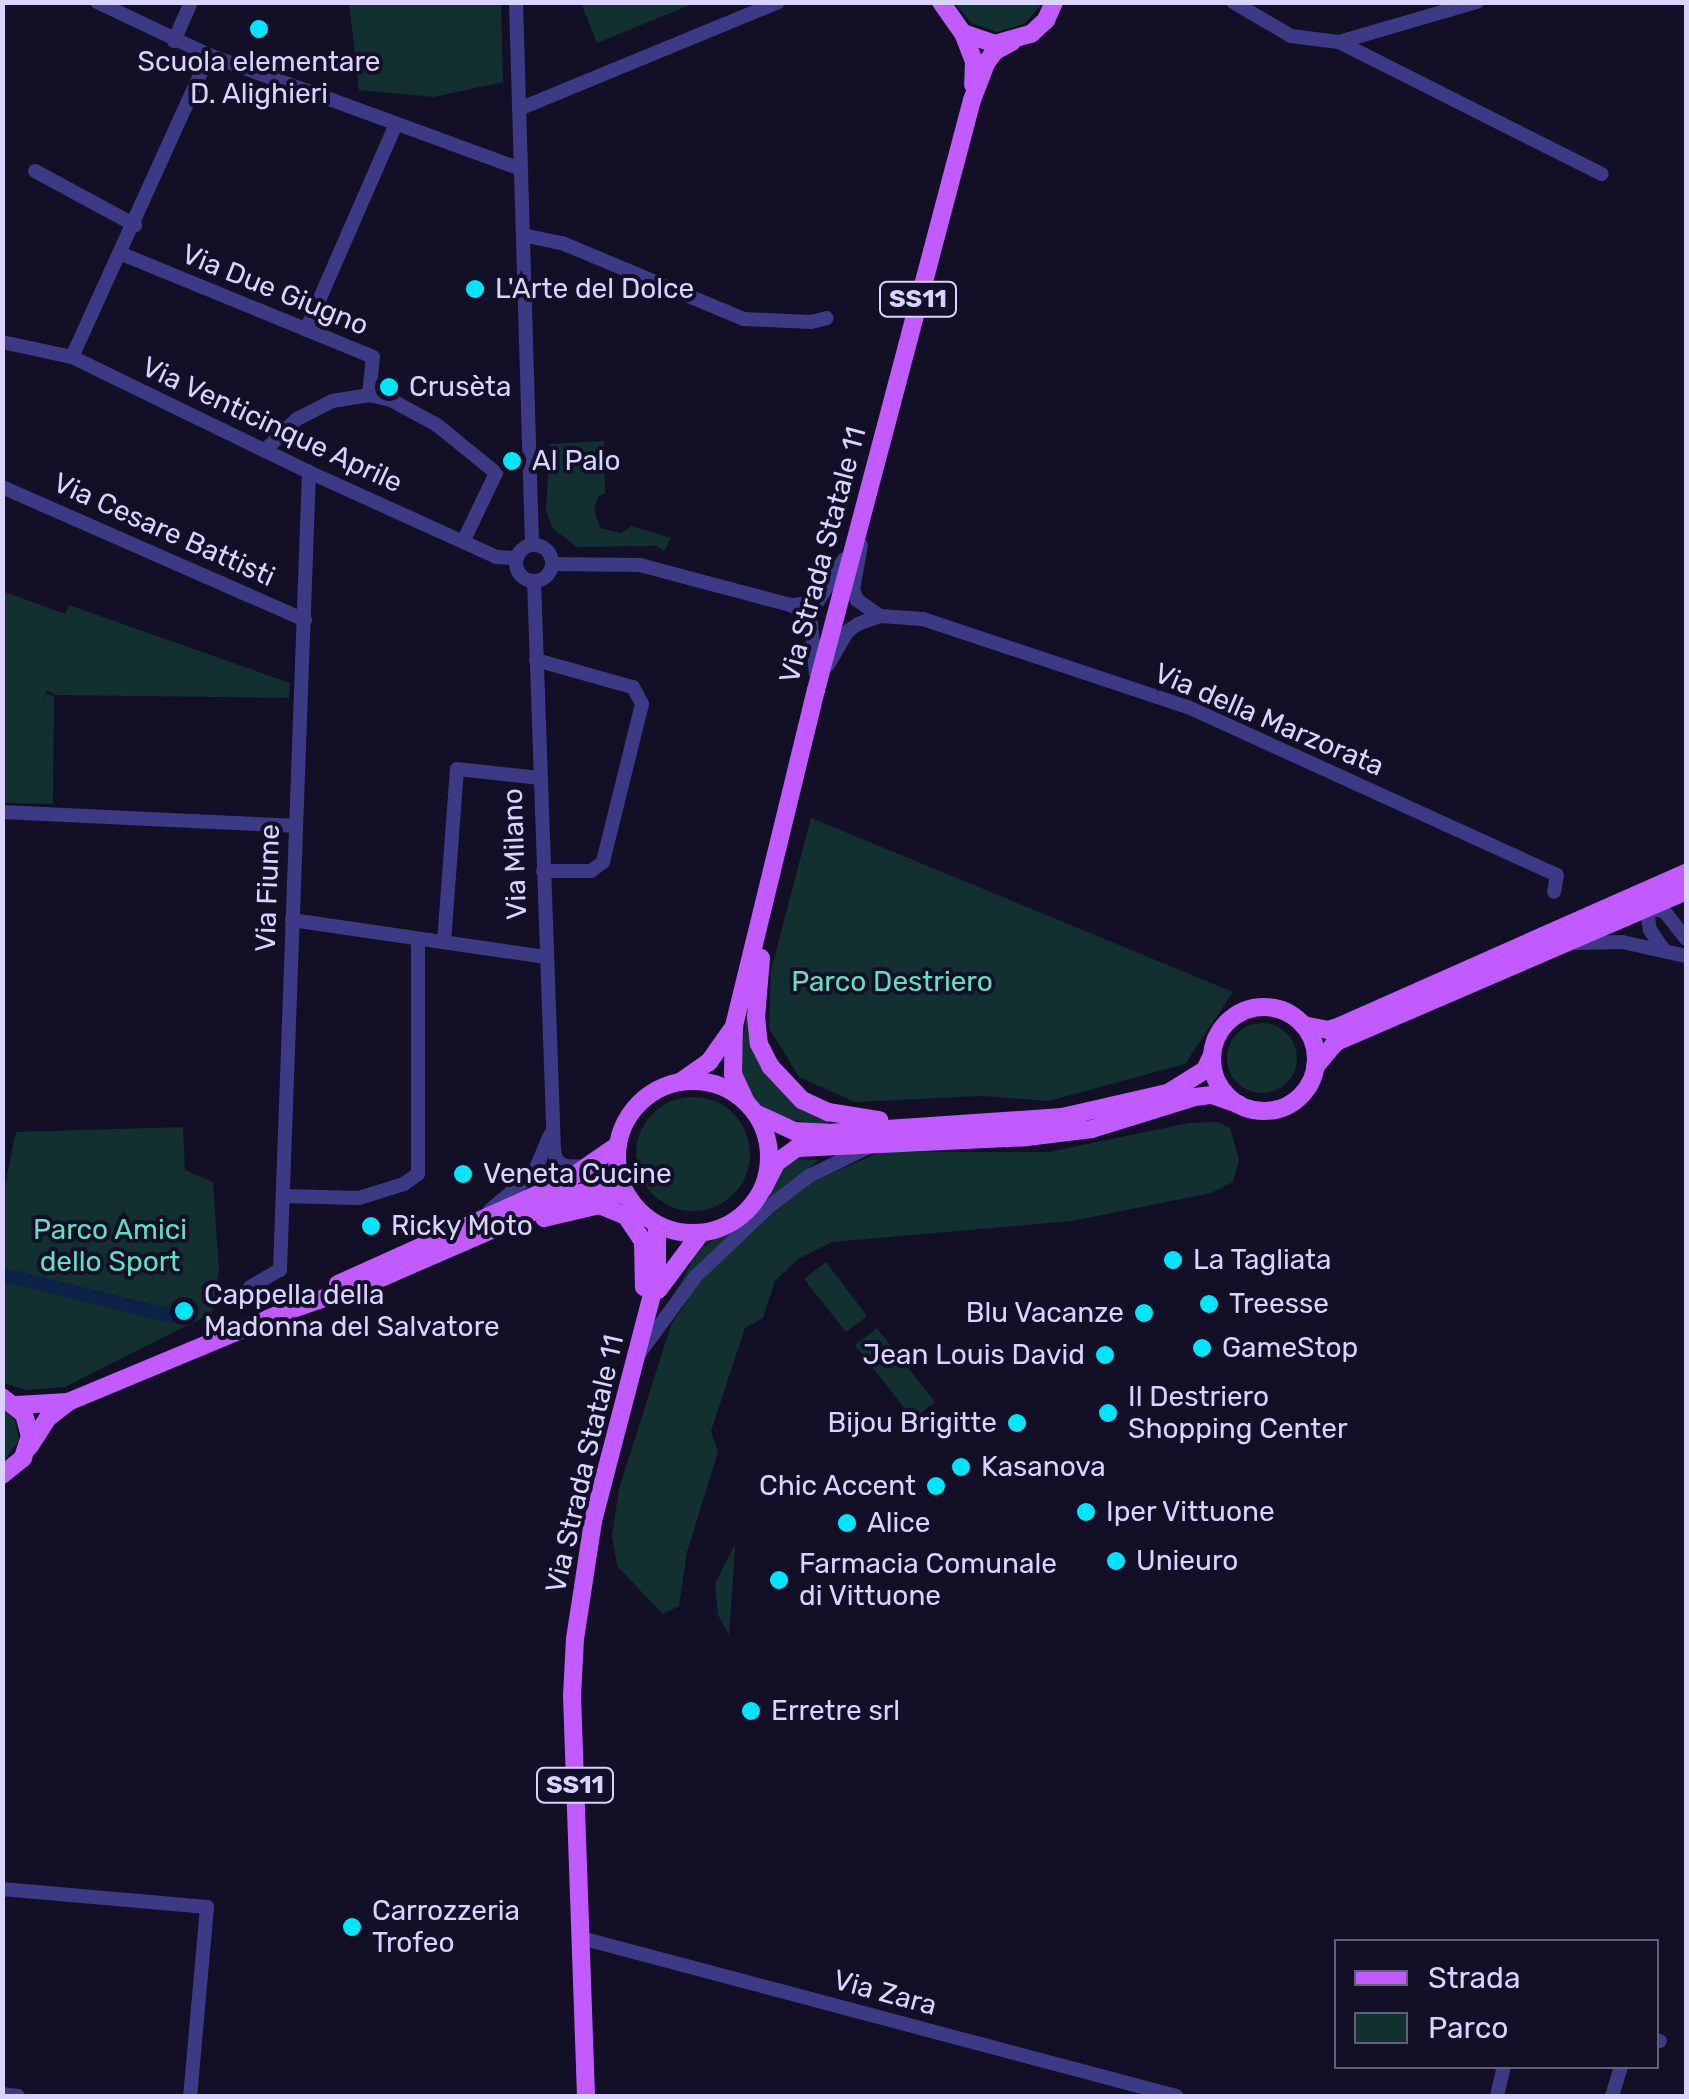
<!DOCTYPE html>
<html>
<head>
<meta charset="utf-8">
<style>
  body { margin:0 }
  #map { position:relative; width:1689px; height:2099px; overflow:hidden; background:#130f26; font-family:Rubik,sans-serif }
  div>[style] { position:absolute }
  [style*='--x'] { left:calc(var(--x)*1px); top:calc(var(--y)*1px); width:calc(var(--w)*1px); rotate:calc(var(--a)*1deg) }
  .green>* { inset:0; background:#12302f }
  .round { border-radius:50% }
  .canal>* { height:14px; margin:-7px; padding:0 7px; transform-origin:7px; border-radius:7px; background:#0c2248 }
  .minor>* { height:14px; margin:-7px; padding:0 7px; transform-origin:7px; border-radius:7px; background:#3d3a85 }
  .minor>.ring { margin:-7px; padding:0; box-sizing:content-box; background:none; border:14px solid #3d3a85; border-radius:50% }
  .major>* { height:18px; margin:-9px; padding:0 9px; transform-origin:9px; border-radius:9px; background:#c25bff }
  .major>.ring { margin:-9px; padding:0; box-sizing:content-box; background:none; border:18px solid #c25bff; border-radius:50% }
  .dots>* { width:28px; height:28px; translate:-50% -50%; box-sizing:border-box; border:5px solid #130f26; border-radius:50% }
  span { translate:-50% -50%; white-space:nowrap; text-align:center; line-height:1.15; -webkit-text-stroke:8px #130f26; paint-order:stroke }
  .shield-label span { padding:2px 8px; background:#130f26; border:2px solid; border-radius:8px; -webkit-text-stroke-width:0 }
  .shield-label { font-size:25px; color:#d9d4ff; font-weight:700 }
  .poi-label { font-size:28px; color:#d9d4ff }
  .left { translate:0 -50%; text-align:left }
  .right { translate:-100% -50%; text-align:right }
  .street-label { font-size:28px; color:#d9d4ff }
  .park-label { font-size:28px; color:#5fe0c0 }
  .frame { position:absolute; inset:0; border:5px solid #d9d4ff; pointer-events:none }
  .legend { position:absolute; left:1334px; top:1939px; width:325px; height:130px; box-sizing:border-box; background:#130f26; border:2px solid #625e7d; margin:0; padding:12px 18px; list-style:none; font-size:30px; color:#d9d4ff }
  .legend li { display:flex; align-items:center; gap:20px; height:50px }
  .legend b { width:50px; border:2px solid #625e7d }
</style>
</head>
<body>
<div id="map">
  <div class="green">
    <i style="clip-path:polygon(349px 3px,501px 3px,503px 82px,434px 97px,359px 90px)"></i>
    <i style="clip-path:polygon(581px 3px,695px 3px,597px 43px)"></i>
    <i style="clip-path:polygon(955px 3px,1043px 3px,1024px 24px,997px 32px,971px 23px)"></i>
    <i style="clip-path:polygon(604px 441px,605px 493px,598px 497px,594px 509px,600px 528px,621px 533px,632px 526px,671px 538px,664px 551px,656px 546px,577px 547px,552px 528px,546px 510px,550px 444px)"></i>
    <i style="clip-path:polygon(2px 591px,65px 614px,69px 605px,290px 683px,289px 698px,56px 695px,47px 690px,43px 704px,47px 694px,54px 696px,53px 804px,3px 803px)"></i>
    <i style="clip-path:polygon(811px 818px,1233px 992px,1185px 1064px,1049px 1101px,982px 1096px,855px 1102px,799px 1077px,769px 1028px,771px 970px)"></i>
    <i style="clip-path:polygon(746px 1018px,751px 1033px,829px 1118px,829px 1126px,782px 1118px,756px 1102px,740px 1069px)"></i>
    <i class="round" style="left:1227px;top:1023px;width:70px;height:70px"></i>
    <i class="round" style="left:636px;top:1097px;width:114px;height:114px"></i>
    <i style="clip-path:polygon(1217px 1122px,1230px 1128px,1239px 1160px,1233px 1182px,1211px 1193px,1072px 1221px,832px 1242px,798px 1259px,775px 1281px,763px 1318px,745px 1328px,711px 1431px,718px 1452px,687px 1552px,679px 1606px,663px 1614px,617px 1566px,612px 1536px,619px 1489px,671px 1325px,703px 1277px,805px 1185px,880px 1152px,1049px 1152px,1189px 1123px)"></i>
    <i style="clip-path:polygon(183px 1127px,185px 1170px,213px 1182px,219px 1269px,212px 1313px,65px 1387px,26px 1390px,3px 1383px,3px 1194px,16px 1132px)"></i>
    <i style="clip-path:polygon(796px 1159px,819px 1160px,767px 1202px,666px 1309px,698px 1251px,749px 1215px,784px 1165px)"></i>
    <i style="clip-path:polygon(826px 1262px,867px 1316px,846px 1332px,804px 1279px)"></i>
    <i style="clip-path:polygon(877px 1328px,935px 1402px,913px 1419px,855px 1345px)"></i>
    <i style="clip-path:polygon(2px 1408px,15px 1420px,19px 1440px,3px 1463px)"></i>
    <i style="clip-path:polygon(735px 1544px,735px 1550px,729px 1635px,718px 1615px,715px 1584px)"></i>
  </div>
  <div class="canal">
    <i style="--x:2;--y:1274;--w:174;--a:14"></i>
  </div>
  <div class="minor">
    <i style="--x:97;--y:2;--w:124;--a:25.3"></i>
    <i style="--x:209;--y:55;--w:332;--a:20.1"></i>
    <i style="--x:516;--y:2;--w:543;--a:88.31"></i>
    <i style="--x:1233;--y:2;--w:67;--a:30.4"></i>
    <i style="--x:1291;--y:36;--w:48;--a:7.1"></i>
    <i style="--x:1339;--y:42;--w:144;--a:-16.2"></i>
    <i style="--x:174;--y:41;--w:43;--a:-66.4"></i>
    <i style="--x:1339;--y:42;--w:294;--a:26.7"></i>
    <i style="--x:519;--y:109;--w:280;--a:-22.4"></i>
    <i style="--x:35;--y:171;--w:114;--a:28.4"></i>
    <i style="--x:523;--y:235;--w:40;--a:12"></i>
    <i style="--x:562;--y:243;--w:197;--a:22.7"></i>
    <i style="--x:744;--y:319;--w:67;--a:2.6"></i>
    <i style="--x:811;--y:322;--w:16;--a:-14"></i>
    <i style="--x:122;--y:254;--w:271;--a:22.3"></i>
    <i style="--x:373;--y:357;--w:38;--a:96"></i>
    <i style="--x:306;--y:330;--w:223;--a:-66.4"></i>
    <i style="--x:2;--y:342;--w:72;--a:12.1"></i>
    <i style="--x:72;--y:357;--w:263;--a:25.9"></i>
    <i style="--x:309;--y:472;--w:205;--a:24.4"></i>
    <i style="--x:496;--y:557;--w:21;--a:3"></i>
    <i style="--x:72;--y:357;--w:332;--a:-65.6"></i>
    <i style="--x:264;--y:451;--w:46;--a:-44.1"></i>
    <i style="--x:297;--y:419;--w:39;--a:-27"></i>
    <i style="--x:332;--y:401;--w:37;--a:-9"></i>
    <i style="--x:369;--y:395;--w:23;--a:13"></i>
    <i style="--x:391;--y:400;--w:52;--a:28.5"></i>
    <i style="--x:437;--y:425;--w:76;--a:39.1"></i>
    <i style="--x:496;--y:473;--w:76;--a:115.6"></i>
    <i style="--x:2;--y:487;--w:331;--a:23.7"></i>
    <i style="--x:861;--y:545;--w:45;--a:100.3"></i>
    <i style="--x:853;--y:589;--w:12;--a:70"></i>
    <i style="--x:857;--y:600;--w:28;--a:35"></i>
    <i class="ring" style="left:516px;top:545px;width:22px;height:22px"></i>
    <i style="--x:552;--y:564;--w:88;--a:0.7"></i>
    <i style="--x:640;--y:565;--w:155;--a:14.9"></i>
    <i style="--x:790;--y:605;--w:14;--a:25"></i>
    <i style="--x:803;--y:611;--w:14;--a:56"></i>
    <i style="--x:811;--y:623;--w:51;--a:84.4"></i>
    <i style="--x:534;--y:581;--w:570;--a:87.99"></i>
    <i style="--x:554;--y:1151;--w:10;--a:73"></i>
    <i style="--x:557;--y:1161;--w:9;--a:32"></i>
    <i style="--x:565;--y:1166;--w:25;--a:2"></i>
    <i style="--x:795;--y:605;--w:23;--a:-10"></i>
    <i style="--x:818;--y:601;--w:49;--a:-58.2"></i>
    <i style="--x:536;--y:660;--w:101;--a:15.6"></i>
    <i style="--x:633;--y:687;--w:19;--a:62"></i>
    <i style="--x:642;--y:704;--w:163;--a:103.9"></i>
    <i style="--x:603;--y:862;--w:15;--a:143"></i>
    <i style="--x:591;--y:871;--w:48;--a:180"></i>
    <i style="--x:828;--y:665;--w:39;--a:-60"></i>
    <i style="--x:848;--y:631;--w:12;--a:-35"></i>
    <i style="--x:858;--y:624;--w:23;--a:-20"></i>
    <i style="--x:880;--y:616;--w:43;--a:4"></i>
    <i style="--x:923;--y:619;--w:279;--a:18.4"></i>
    <i style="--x:1188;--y:707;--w:405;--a:24.5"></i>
    <i style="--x:1557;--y:875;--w:17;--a:100"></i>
    <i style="--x:2;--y:812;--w:293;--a:2.7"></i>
    <i style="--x:1654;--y:902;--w:17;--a:111"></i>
    <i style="--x:1648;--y:918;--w:12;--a:81"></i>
    <i style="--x:1650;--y:930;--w:24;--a:55"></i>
    <i style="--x:1646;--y:906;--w:20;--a:18"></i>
    <i style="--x:1665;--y:912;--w:34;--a:52"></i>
    <i style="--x:292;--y:920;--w:257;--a:8.3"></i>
    <i style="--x:444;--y:942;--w:173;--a:-85.7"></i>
    <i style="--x:457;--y:769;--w:83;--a:6.2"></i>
    <i style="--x:1577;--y:943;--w:45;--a:-1.3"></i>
    <i style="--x:1622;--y:942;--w:66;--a:12.3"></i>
    <i style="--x:283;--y:1196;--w:76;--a:1.5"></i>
    <i style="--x:359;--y:1198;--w:47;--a:-17.3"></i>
    <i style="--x:404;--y:1184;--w:17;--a:-36"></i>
    <i style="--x:418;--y:1174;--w:235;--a:-90"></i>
    <i style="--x:490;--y:1210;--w:57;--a:-40.1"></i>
    <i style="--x:534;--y:1173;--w:41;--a:-67.2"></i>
    <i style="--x:250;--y:1287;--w:34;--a:-30"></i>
    <i style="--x:280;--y:1270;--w:799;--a:-87.92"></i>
    <i style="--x:638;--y:1355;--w:98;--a:-53.7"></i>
    <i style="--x:696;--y:1276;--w:102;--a:-43.4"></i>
    <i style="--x:770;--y:1206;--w:49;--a:-37.6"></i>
    <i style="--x:809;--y:1176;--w:69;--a:-25.8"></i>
    <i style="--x:2;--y:1889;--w:206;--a:5"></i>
    <i style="--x:207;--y:1907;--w:190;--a:95.1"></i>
    <i style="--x:581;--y:1938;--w:616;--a:14.87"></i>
    <i style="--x:1656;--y:2040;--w:4;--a:14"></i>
    <i style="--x:2;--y:2094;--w:16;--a:7"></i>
    <i style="--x:1497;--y:2096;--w:31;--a:-77"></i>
    <i style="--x:1612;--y:2096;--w:31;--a:-73"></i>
  </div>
  <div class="major">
    <i style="--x:941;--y:2;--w:38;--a:55"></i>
    <i style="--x:963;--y:33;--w:34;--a:19"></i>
    <i style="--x:995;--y:44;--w:37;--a:-16"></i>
    <i style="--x:1031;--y:34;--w:21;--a:-43"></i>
    <i style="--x:1046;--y:20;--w:20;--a:-66"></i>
    <i style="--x:963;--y:33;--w:30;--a:69"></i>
    <i style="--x:974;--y:61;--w:24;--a:92"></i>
    <i style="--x:761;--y:958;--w:59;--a:94.8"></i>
    <i style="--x:756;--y:1017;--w:27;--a:84"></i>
    <i style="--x:759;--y:1044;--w:25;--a:63"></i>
    <i style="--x:770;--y:1066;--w:47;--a:46.7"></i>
    <i style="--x:802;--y:1100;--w:29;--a:25"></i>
    <i style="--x:828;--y:1112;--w:52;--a:8.9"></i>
    <i class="ring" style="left:1212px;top:1007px;width:86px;height:86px"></i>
    <i style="--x:1303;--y:1025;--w:25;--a:11"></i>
    <i style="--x:1328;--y:1030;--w:13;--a:-18"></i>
    <i style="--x:1340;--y:1026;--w:378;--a:-23.9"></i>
    <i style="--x:1315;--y:1067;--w:33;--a:-50"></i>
    <i style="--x:1336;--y:1042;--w:381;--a:-23.3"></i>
    <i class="ring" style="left:617px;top:1081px;width:134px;height:134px"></i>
    <i style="--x:680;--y:1082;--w:35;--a:-35"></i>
    <i style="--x:709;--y:1062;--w:39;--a:-55"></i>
    <i style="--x:746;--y:1102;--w:31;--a:-115"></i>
    <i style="--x:733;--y:1074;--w:48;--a:-88.8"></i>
    <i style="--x:734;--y:1026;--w:346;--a:-76.3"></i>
    <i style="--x:816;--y:690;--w:610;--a:-75.19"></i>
    <i style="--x:972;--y:100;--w:40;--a:-69"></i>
    <i style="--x:986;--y:63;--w:15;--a:-53"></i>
    <i style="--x:995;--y:51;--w:19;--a:-28"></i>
    <i style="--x:755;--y:1113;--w:43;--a:24.8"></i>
    <i style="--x:794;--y:1131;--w:34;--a:3"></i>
    <i style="--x:828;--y:1133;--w:235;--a:-3.9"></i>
    <i style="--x:1062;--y:1117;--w:109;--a:-12.8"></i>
    <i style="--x:1168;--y:1093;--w:44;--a:-31.9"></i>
    <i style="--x:1205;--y:1070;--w:17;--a:-65"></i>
    <i style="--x:763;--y:1189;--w:29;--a:-63"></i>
    <i style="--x:776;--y:1163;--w:26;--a:-36"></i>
    <i style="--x:797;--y:1148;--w:230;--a:-2.7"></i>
    <i style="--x:1027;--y:1137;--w:65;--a:-7"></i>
    <i style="--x:1092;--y:1129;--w:108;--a:-17.3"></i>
    <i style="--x:1195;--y:1097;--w:17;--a:-7"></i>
    <i style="--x:1212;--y:1095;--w:28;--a:19"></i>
    <i style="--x:544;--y:1218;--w:57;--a:-13.3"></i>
    <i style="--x:599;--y:1205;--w:29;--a:22"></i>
    <i style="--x:626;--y:1216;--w:30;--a:56"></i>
    <i style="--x:643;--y:1241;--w:46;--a:88.8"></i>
    <i style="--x:338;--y:1284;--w:247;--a:-24.2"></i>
    <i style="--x:563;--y:1183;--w:67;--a:-34.6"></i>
    <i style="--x:658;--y:1290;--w:70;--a:-53.1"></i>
    <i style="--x:2;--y:1397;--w:28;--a:38"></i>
    <i style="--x:24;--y:1414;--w:23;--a:75"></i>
    <i style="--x:30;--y:1436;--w:23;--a:108"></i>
    <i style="--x:23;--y:1458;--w:27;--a:141"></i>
    <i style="--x:17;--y:1405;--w:51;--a:-3.4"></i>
    <i style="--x:68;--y:1402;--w:234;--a:-22.6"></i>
    <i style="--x:284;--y:1312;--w:95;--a:-19"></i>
    <i style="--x:374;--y:1281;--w:218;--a:-23.5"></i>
    <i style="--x:574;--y:1194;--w:26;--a:-9"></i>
    <i style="--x:600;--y:1190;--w:28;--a:13"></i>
    <i style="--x:29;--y:1447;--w:35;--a:-57"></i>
    <i style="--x:48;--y:1418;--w:24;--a:-38"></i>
    <i style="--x:586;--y:2096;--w:400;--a:-92"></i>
    <i style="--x:572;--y:1696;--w:57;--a:-87"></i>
    <i style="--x:575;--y:1639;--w:119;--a:-81.3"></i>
    <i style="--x:593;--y:1521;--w:253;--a:-75.4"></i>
    <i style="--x:657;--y:1276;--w:51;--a:-90"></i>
  </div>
  <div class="dots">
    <i style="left:259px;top:29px;background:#00e5ff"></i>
    <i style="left:475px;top:289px;background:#00e5ff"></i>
    <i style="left:389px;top:387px;background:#00e5ff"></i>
    <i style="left:512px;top:461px;background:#00e5ff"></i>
    <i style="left:463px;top:1174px;background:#00e5ff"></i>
    <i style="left:371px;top:1226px;background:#00e5ff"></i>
    <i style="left:1173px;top:1260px;background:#00e5ff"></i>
    <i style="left:1209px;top:1304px;background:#00e5ff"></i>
    <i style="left:184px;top:1311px;background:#00e5ff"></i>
    <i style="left:1144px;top:1313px;background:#00e5ff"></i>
    <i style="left:1202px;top:1348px;background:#00e5ff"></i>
    <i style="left:1105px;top:1355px;background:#00e5ff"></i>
    <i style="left:1108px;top:1413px;background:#00e5ff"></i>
    <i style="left:1017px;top:1423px;background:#00e5ff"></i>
    <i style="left:961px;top:1467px;background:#00e5ff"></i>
    <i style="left:936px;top:1486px;background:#00e5ff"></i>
    <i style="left:1086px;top:1512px;background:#00e5ff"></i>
    <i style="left:847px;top:1523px;background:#00e5ff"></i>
    <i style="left:1116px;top:1561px;background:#00e5ff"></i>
    <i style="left:779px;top:1580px;background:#00e5ff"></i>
    <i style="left:751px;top:1711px;background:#00e5ff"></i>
    <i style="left:352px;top:1927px;background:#00e5ff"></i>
  </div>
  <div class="shield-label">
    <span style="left:918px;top:299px">SS11</span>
    <span style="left:575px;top:1785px">SS11</span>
  </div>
  <div class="poi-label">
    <span style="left:259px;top:78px">Scuola elementare<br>D. Alighieri</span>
    <span class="left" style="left:495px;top:289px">L'Arte del Dolce</span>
    <span class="left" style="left:409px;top:387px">Crusèta</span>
    <span class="left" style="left:532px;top:461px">Al Palo</span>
    <span class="left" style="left:483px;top:1174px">Veneta Cucine</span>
    <span class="left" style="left:391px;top:1226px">Ricky Moto</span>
    <span class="left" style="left:1193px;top:1260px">La Tagliata</span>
    <span class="left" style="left:204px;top:1311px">Cappella della<br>Madonna del Salvatore</span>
    <span class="left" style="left:1229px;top:1304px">Treesse</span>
    <span class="right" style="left:1124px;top:1313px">Blu Vacanze</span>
    <span class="left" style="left:1222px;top:1348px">GameStop</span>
    <span class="right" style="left:1085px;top:1355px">Jean Louis David</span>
    <span class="left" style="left:1128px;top:1413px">Il Destriero<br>Shopping Center</span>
    <span class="right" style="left:997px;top:1423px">Bijou Brigitte</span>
    <span class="left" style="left:981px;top:1467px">Kasanova</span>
    <span class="right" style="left:916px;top:1486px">Chic Accent</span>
    <span class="left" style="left:1106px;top:1512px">Iper Vittuone</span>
    <span class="left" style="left:867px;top:1523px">Alice</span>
    <span class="left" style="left:1136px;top:1561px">Unieuro</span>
    <span class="left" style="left:799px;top:1580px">Farmacia Comunale<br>di Vittuone</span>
    <span class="left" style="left:771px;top:1711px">Erretre srl</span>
    <span class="left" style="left:372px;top:1927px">Carrozzeria<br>Trofeo</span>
  </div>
  <div class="street-label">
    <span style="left:275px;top:290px;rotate:22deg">Via Due Giugno</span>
    <span style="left:272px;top:425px;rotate:25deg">Via Venticinque Aprile</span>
    <span style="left:164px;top:530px;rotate:24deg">Via Cesare Battisti</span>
    <span style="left:823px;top:555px;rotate:-75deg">Via Strada Statale 11</span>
    <span style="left:1269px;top:720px;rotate:23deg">Via della Marzorata</span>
    <span style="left:515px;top:854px;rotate:-92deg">Via Milano</span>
    <span style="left:268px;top:888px;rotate:-88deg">Via Fiume</span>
    <span style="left:585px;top:1464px;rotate:-77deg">Via Strada Statale 11</span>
    <span style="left:885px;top:1993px;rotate:15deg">Via Zara</span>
  </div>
  <div class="park-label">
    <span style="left:892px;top:982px">Parco Destriero</span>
    <span style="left:110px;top:1246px">Parco Amici<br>dello Sport</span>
  </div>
  <div class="frame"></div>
  <ul class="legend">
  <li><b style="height:12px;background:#c25bff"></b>Strada</li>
  <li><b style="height:28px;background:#12302f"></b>Parco</li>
  </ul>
</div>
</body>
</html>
